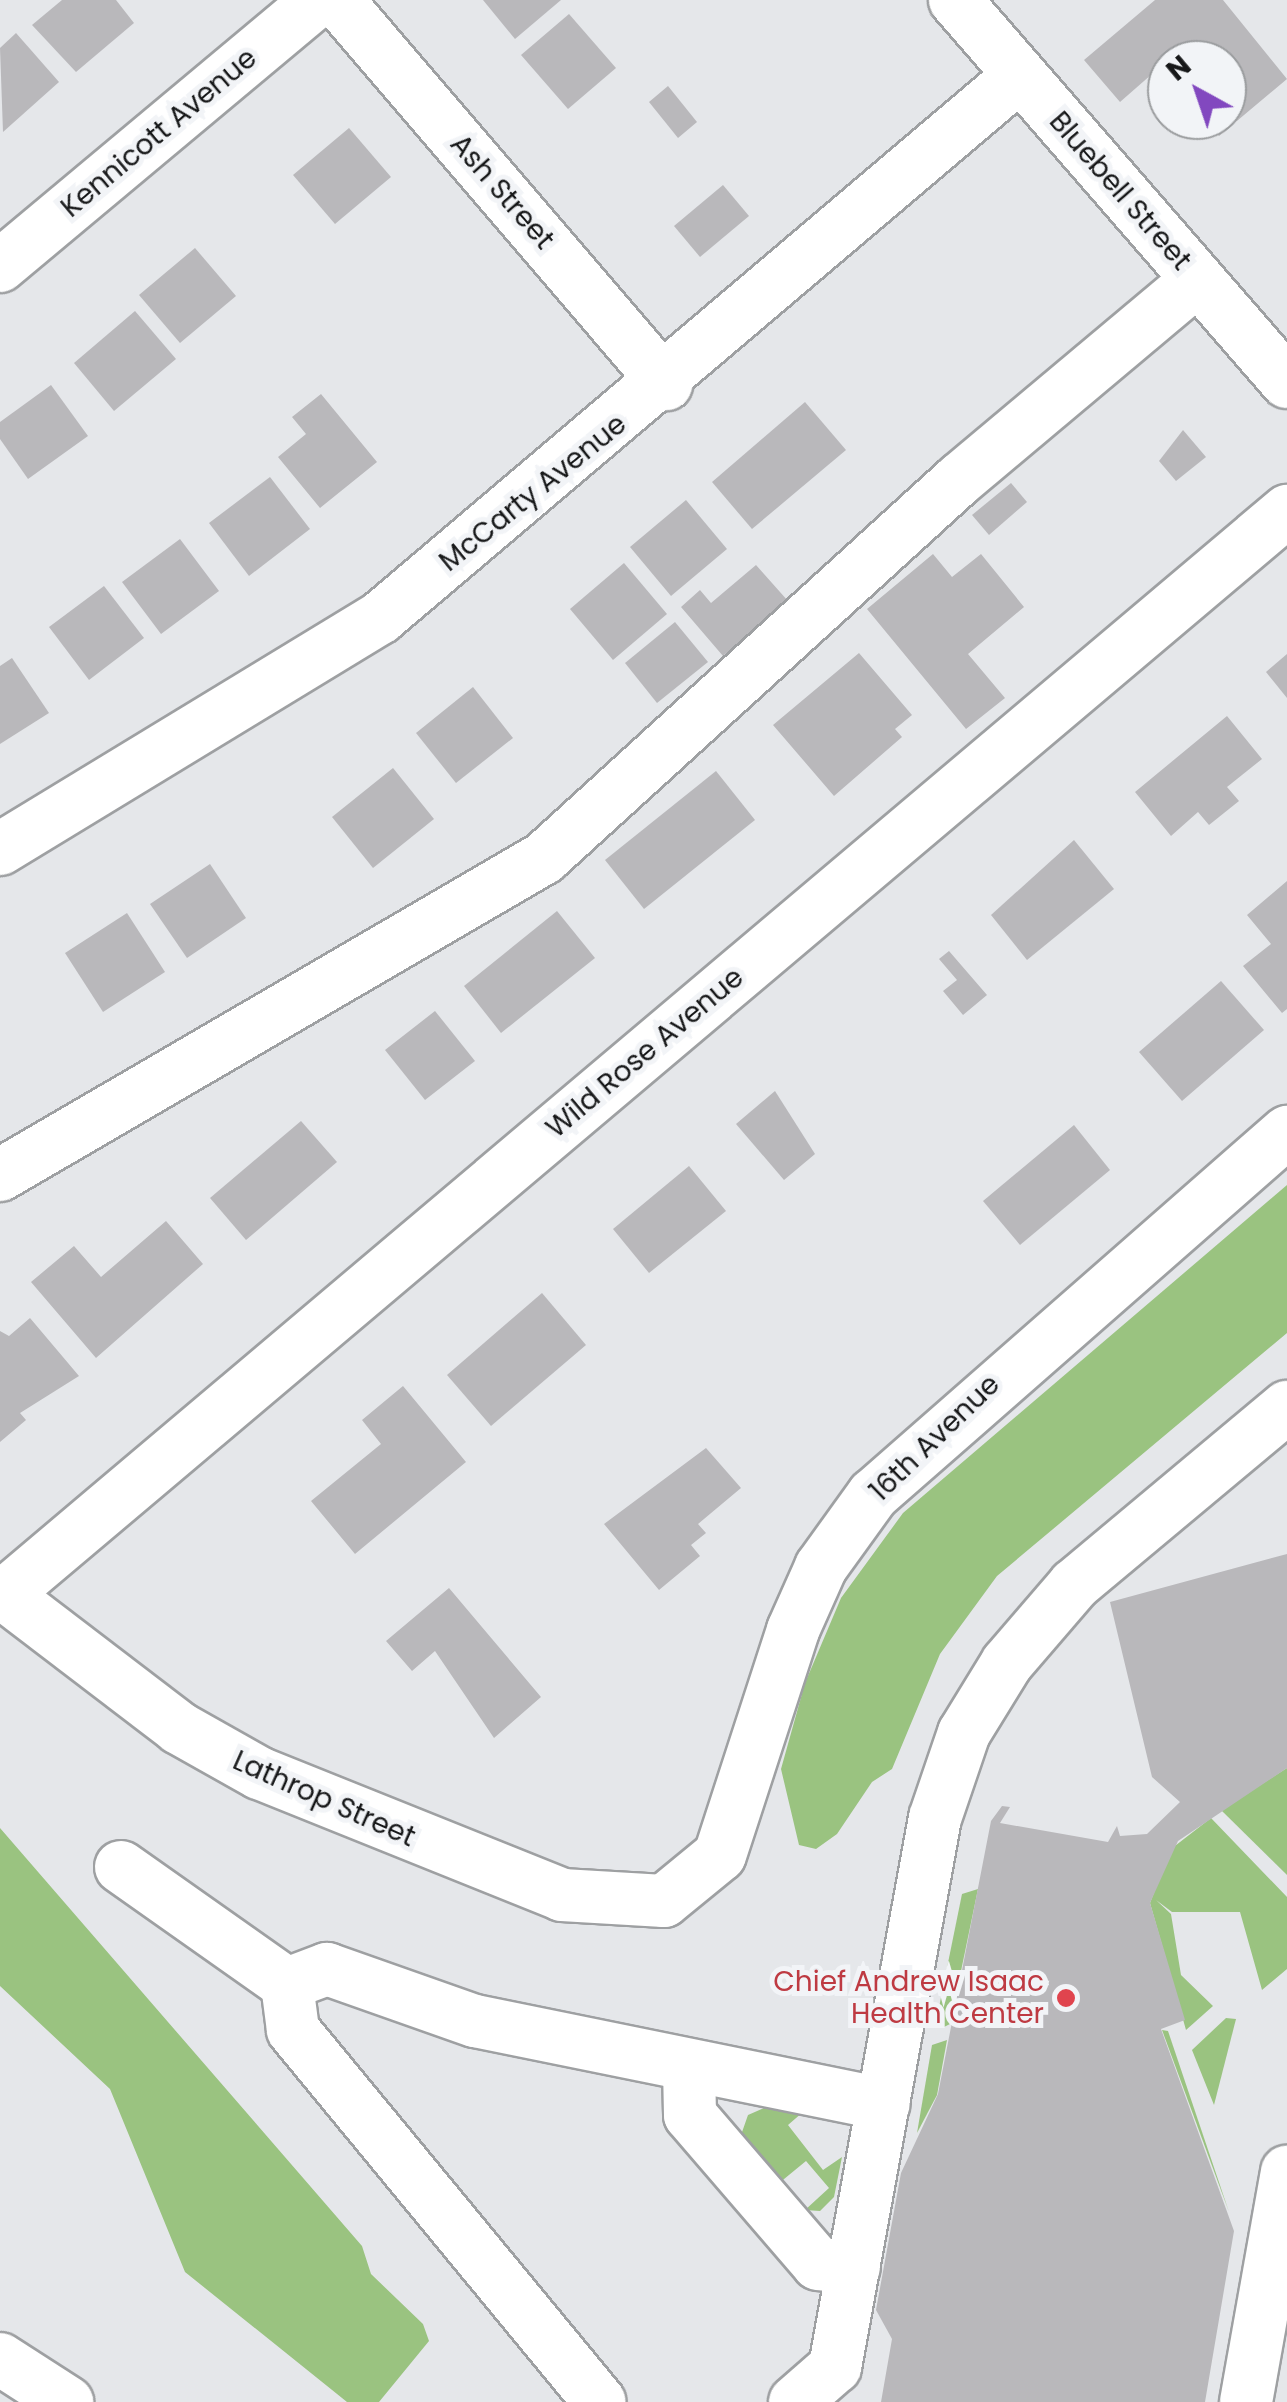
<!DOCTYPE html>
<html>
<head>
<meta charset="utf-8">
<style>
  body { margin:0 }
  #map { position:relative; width:1287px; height:2402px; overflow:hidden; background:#e5e7ea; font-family:Poppins,sans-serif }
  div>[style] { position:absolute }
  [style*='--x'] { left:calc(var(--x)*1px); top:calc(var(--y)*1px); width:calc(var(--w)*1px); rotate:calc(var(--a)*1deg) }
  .green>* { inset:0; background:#9ac380 }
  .building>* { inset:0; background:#b9b8bb }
  .roads { filter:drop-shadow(2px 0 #9ea0a2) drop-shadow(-2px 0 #9ea0a2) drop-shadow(0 2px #9ea0a2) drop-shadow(0 -2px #9ea0a2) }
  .minor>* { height:52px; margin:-26px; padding:0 26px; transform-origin:26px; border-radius:26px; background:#fff }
  .dots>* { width:28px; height:28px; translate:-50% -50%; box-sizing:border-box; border:5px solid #f2f4f7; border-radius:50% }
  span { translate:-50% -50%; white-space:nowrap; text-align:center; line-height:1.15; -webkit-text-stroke:10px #f2f4f7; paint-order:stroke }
  .street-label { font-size:28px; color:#171819 }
  .health-label { font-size:28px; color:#be3a42 }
  .right { translate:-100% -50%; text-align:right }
  .north { position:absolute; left:1147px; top:40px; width:100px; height:100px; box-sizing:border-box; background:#f2f4f7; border:2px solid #9a9c9e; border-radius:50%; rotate:320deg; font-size:28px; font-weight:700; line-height:40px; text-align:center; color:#171819 }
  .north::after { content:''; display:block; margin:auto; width:35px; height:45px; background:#8248bf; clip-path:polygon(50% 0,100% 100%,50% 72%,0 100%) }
</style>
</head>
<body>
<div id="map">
  <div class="green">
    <i style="clip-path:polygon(1287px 1185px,1287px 1333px,997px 1576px,940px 1654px,892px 1769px,872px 1782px,837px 1834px,816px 1849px,799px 1845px,781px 1769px,805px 1683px,841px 1598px,903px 1513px)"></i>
    <i style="clip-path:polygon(1287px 1768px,1287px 1875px,1221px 1810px)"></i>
    <i style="clip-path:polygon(1211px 1818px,1287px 1897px,1287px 1969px,1262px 1990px,1240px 1912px,1172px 1912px,1156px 1900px,1171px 1914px,1181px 1975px,1213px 2006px,1186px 2030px,1150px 1903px,1171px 1849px)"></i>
    <i style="clip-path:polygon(0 1828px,362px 2246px,371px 2274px,423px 2324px,429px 2341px,379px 2402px,347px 2402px,185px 2272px,110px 2089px,0 1986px)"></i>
    <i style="clip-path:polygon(978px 1889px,950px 2024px,944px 2027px,937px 2017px,962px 1894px)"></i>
    <i style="clip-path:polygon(1226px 2018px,1236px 2019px,1214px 2105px,1192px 2050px)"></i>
    <i style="clip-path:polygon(1162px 2030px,1168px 2031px,1229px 2212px)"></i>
    <i style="clip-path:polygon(947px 2040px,937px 2095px,917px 2133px,932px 2045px)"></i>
    <i style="clip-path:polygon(766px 2107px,803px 2112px,788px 2125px,823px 2170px,842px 2157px,834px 2197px,820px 2211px,805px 2210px,829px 2188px,806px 2161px,778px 2184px,741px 2135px,748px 2115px)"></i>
  </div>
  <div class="building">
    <i style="clip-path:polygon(62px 0,116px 0,134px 23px,76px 72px,32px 25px)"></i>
    <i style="clip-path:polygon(483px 0,561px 0,515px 39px)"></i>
    <i style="clip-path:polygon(1155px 0,1223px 0,1287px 79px,1219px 136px,1205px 120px,1227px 120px,1227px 60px,1167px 60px,1167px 75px,1160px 67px,1120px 102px,1084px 60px)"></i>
    <i style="clip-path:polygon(569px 14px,616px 68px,568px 109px,521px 55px)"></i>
    <i style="clip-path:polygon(16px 33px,59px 82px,3px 132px,0 48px)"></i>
    <i style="clip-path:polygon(668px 86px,697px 122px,678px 138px,649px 102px)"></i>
    <i style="clip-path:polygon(349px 128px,391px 177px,335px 224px,293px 175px)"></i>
    <i style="clip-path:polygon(723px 185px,749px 216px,700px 257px,674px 226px)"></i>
    <i style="clip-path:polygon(195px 248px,236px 296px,180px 343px,139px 295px)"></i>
    <i style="clip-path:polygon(135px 311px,176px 359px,114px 411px,74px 363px)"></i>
    <i style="clip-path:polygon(51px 385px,88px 436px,28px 479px,0 439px,0 422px)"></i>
    <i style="clip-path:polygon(321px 394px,377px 462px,320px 508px,278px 457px,306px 434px,292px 417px)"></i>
    <i style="clip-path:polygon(805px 402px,846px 450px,752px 529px,712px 482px)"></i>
    <i style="clip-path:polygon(1183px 430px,1206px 457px,1176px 481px,1159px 461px)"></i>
    <i style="clip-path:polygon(270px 477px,310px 529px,249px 576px,209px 523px)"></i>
    <i style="clip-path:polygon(1011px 483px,1027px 502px,989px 535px,972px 515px)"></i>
    <i style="clip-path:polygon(686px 500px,727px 549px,671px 596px,630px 547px)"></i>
    <i style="clip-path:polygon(180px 539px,219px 591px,161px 634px,122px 582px)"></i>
    <i style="clip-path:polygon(933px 554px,952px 577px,981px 554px,1024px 607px,968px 654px,1005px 698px,966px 729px,867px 609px)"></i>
    <i style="clip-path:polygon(624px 563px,667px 614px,613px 660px,570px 609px)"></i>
    <i style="clip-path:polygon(756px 565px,788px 601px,723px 656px,681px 607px,700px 590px,711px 603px)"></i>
    <i style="clip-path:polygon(104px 586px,144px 638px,89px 680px,49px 627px)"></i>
    <i style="clip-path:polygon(675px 622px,708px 662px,657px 703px,625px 663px)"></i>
    <i style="clip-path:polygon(859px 653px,912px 715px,895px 729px,902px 737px,834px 796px,773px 725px)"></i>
    <i style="clip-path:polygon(1287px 654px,1287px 698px,1266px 672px)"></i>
    <i style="clip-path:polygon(12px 658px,49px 713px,0 744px,0 666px)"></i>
    <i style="clip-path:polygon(473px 687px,513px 738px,456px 783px,416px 733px)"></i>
    <i style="clip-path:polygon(1227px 716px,1262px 759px,1227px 787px,1239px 801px,1209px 825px,1198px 812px,1171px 836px,1135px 792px)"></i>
    <i style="clip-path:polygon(393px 768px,434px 819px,373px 868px,332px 817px)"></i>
    <i style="clip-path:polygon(716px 771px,755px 820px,644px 909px,605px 860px)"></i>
    <i style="clip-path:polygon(1074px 840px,1114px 889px,1027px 960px,991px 915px)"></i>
    <i style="clip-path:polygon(210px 864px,246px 918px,187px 958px,150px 904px)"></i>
    <i style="clip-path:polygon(1287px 881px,1287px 1009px,1282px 1013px,1243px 966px,1271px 944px,1247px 915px)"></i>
    <i style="clip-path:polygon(557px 911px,595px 958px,501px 1033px,464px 986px)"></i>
    <i style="clip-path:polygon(127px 913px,165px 972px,103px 1012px,65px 953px)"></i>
    <i style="clip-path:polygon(949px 951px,987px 995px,963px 1015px,943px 991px,957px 980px,939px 959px)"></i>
    <i style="clip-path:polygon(1221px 981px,1264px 1030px,1182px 1101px,1139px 1052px)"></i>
    <i style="clip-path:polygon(435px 1011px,475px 1061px,425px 1100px,385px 1050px)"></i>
    <i style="clip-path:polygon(775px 1091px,815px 1154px,784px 1180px,736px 1124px)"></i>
    <i style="clip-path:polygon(301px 1121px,337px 1162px,246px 1240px,210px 1198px)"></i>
    <i style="clip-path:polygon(1074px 1125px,1110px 1170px,1020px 1245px,983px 1201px)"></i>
    <i style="clip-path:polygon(689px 1166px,726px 1211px,649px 1273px,613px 1229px)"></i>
    <i style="clip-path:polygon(166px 1221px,203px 1264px,96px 1358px,31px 1282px,74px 1246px,101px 1277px)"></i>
    <i style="clip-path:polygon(542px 1293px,586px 1345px,491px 1426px,447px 1375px)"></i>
    <i style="clip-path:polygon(30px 1318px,79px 1376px,20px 1413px,26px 1420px,0 1442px,0 1331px,9px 1336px)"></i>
    <i style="clip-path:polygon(403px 1386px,466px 1462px,355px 1554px,311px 1501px,381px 1444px,362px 1420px)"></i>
    <i style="clip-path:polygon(706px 1448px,741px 1488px,698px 1524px,706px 1533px,691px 1545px,700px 1556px,659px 1590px,604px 1524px)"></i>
    <i style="clip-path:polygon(1287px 1554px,1287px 1768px,1178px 1841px,1150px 1903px,1185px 2020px,1161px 2029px,1234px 2231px,1205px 2402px,881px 2402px,892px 2339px,876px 2310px,901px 2173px,938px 2094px,991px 1821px,1002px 1806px,1010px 1807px,1000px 1823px,1108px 1842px,1117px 1826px,1120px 1836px,1147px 1834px,1180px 1802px,1152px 1777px,1110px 1602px)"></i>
    <i style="clip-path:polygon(449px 1588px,541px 1697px,494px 1738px,435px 1651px,412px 1671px,386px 1641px)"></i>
  </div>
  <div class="roads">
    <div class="minor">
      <i style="--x:337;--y:0;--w:506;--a:49.41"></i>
      <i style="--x:955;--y:0;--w:506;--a:49.01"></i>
      <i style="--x:0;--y:266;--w:415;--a:-39.9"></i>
      <i style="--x:0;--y:849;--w:445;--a:-31.3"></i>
      <i style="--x:380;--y:618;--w:839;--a:-40.31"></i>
      <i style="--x:0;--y:1175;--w:630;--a:-30.23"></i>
      <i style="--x:544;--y:858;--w:563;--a:-42.34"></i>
      <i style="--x:960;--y:479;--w:309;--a:-40"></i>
      <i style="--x:0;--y:1591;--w:225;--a:37.4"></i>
      <i style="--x:179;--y:1728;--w:92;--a:29.4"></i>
      <i style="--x:259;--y:1773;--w:327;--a:21.9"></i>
      <i style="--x:562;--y:1895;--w:102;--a:3.4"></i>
      <i style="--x:664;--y:1901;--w:72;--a:-39.4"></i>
      <i style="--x:720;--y:1855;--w:237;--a:-72"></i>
      <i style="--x:793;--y:1630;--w:69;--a:-66"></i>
      <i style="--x:821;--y:1567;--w:89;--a:-54.2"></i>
      <i style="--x:873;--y:1495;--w:551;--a:-41.24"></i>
      <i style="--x:4;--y:1595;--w:1680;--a:-40.19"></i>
      <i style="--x:121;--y:1867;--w:203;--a:35.2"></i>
      <i style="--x:287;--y:1984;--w:46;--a:82.6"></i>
      <i style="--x:293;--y:2030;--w:482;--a:50.5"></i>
      <i style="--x:287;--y:1984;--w:43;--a:-20.6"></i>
      <i style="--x:327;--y:1969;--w:157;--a:19.4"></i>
      <i style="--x:475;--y:2021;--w:417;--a:11.5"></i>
      <i style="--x:689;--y:2067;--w:48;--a:88.8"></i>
      <i style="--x:690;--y:2115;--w:196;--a:49.3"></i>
      <i style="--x:818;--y:2264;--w:36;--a:5"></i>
      <i style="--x:0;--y:2359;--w:80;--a:32.7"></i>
      <i style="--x:795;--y:2402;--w:53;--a:-41.2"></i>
      <i style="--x:835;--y:2367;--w:558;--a:-79.68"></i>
      <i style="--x:935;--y:1818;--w:90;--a:-71.2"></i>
      <i style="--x:964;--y:1733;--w:82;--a:-58.4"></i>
      <i style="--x:1007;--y:1663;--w:103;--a:-49.3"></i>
      <i style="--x:1074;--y:1585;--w:278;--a:-39.9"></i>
      <i style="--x:1246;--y:2402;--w:234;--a:-79.9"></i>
    </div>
  </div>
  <div class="dots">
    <i style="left:1066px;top:1998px;background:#e0444e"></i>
  </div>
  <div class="street-label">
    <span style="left:159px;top:133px;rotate:-40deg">Kennicott Avenue</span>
    <span style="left:1120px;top:191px;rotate:49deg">Bluebell Street</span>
    <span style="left:502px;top:192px;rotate:49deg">Ash Street</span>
    <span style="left:533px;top:493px;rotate:-39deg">McCarty Avenue</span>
    <span style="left:645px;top:1053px;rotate:-40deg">Wild Rose Avenue</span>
    <span style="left:935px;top:1438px;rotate:-44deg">16th Avenue</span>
    <span style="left:324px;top:1799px;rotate:24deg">Lathrop Street</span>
  </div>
  <div class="health-label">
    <span class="right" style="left:1044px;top:1998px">Chief Andrew Isaac<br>Health Center</span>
  </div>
  <div class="north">N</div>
</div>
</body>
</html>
